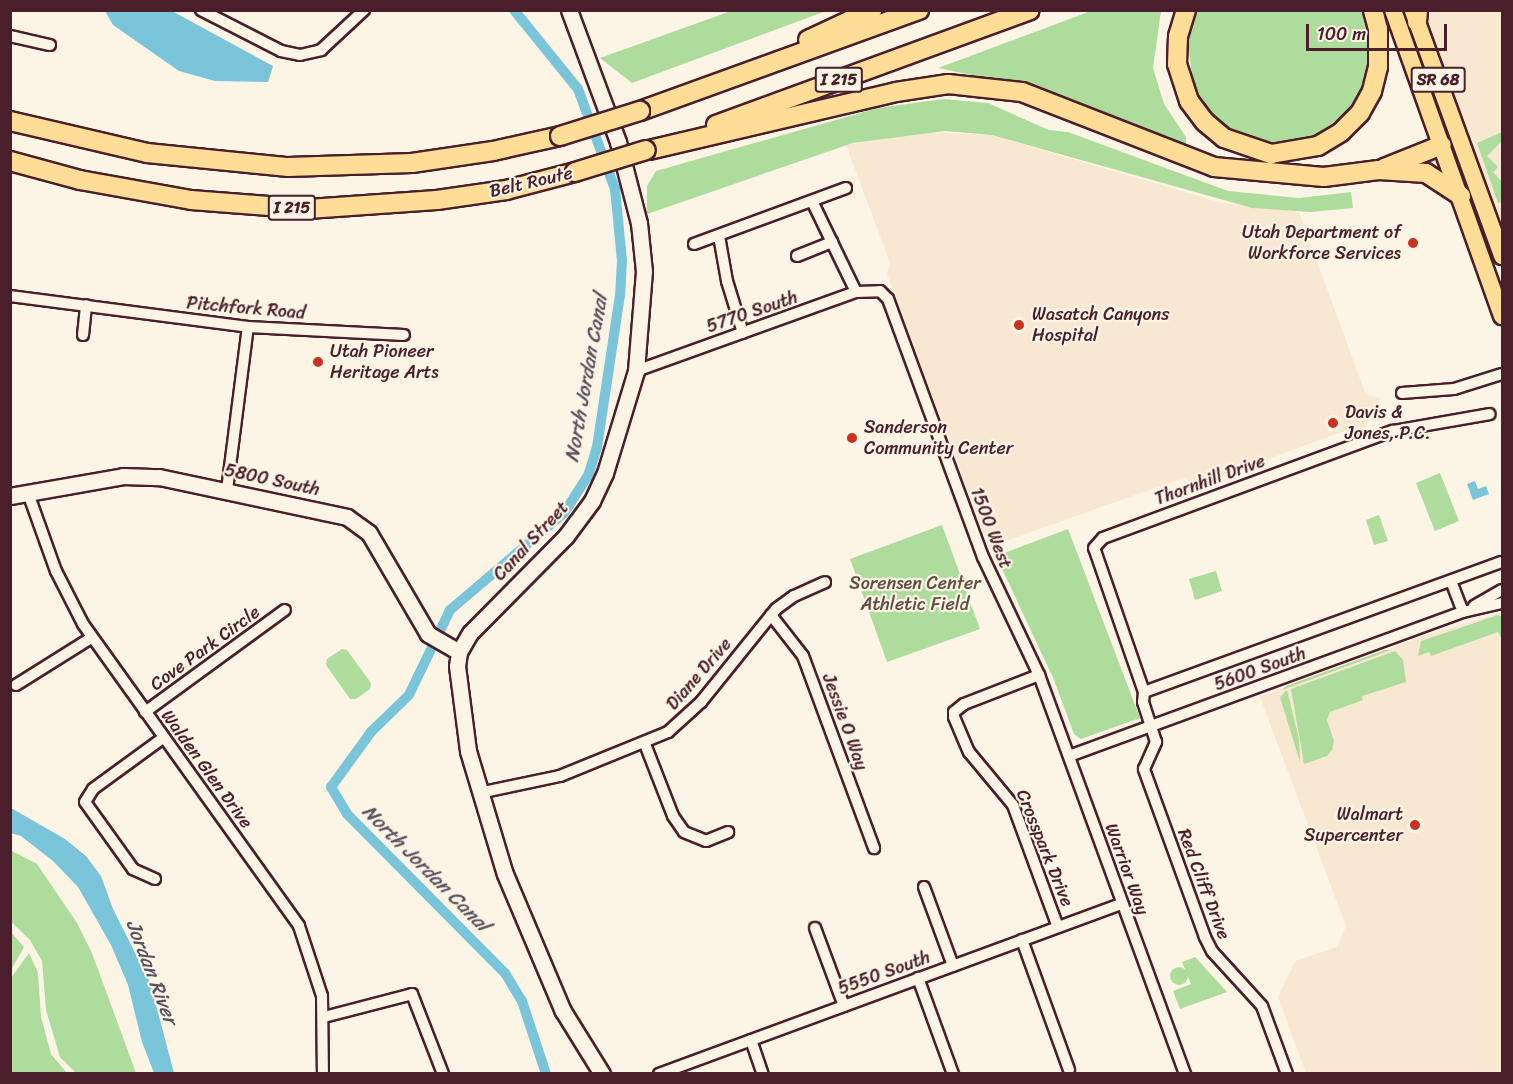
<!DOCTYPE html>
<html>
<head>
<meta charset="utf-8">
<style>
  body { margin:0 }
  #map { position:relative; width:1513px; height:1084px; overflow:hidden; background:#fcf5e5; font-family:Sriracha,sans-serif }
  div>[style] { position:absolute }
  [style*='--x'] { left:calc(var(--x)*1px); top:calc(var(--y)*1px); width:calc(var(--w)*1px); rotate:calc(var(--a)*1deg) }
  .built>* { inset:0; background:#f9e8d1 }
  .green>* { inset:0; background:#addc9c }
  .round { border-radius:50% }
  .water>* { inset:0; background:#7ac5da }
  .canal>* { height:10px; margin:-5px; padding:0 5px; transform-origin:5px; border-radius:5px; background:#7ac5da }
  .roads { filter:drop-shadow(2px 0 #4a1f2b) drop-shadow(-2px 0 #4a1f2b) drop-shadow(0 2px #4a1f2b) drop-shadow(0 -2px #4a1f2b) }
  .street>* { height:10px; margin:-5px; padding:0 5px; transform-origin:5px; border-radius:5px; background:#fcf5e5 }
  .secondary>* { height:15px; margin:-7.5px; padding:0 7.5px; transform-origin:7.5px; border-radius:7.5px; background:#fcf5e5 }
  .primary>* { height:16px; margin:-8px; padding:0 8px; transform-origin:8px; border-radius:8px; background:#fedd96 }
  .highway>* { height:18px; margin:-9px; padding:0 9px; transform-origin:9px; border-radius:9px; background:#fedd96 }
  .bridges { filter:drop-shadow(2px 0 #4a1f2b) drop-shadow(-2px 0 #4a1f2b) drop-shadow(0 2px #4a1f2b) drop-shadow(0 -2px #4a1f2b) }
  .highway-bridge>* { height:18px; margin:-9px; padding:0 9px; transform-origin:9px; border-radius:9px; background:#fedd96 }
  .dots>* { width:16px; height:16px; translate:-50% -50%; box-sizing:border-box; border:3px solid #fcf5e5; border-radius:50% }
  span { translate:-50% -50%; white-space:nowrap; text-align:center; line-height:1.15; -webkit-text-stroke:4.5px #fcf5e5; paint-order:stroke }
  .shield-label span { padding:2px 4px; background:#fcf5e5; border:2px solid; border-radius:4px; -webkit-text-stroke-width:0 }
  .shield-label { font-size:16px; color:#4a1f2b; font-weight:700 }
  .street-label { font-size:18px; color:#4a1f2b }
  .poi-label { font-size:18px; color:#4a1f2b }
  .right { translate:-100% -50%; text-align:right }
  .left { translate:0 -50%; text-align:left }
  .park-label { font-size:18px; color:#634e47 }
  .water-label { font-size:20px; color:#585160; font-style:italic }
  .frame { position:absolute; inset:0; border:12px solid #4a1f2b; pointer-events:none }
  .scale { position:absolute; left:1306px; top:24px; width:141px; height:27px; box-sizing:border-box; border:3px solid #4a1f2b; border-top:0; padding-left:8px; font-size:18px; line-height:21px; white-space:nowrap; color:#4a1f2b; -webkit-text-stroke:4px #fcf5e5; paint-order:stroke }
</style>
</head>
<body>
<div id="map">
  <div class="built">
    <i style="clip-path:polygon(1425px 11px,1502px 11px,1502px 231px,1428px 26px)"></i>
    <i style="clip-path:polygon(928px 132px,992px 135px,1222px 203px,1299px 212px,1366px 395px,1381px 398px,1365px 427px,1349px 434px,1347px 430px,1190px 488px,1186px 477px,989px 547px,887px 274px,890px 263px,846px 145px)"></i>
    <i style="clip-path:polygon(1502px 612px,1502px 1073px,1306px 1073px,1278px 997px,1295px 961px,1337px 947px,1346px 926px,1260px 697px,1426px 635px)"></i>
  </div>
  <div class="green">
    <i style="clip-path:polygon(1198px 10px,1365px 11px,1370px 68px,1365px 84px,1345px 114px,1313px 137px,1282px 143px,1248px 139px,1217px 121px,1193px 85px,1188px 41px)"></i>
    <i style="clip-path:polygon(731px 11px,826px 11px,632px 83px,600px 58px)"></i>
    <i style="clip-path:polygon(1091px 11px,1161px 11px,1153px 68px,1164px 104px,1186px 137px,1186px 148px,1038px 89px,938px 68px)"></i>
    <i style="clip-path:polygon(943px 99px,988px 103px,1049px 130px,1068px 132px,1228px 191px,1299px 198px,1351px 192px,1353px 208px,1311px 212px,1252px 208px,992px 135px,945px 131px,853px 143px,647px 214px,647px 186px,656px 171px,878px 108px)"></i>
    <i style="clip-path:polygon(1502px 132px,1502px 141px,1487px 156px,1498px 167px,1493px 172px,1502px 182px,1502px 202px,1498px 203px,1477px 143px)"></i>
    <i style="clip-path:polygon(1440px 473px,1459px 521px,1435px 531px,1416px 483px)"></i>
    <i style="clip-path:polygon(1379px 515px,1388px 541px,1374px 545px,1366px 520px)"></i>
    <i style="clip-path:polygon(942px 525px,980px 629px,887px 662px,850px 559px)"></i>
    <i style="clip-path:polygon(1068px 529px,1140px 718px,1081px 739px,1074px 734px,1054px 680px,996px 556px)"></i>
    <i style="clip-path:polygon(1216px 571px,1222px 591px,1195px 600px,1189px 579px)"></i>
    <i style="clip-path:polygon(1498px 615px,1502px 617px,1502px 639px,1498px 632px,1431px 656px,1429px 652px,1418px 656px,1421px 641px)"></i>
    <i style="clip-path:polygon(342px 649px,347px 650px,371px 683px,370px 689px,356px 699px,350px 699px,326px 665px,327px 659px)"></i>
    <i style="clip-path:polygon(1385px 650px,1391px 650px,1282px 690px,1286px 686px)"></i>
    <i style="clip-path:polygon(1395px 651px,1403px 660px,1406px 682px,1362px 696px,1363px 700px,1330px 712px,1327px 720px,1334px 741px,1332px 750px,1327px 756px,1304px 764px,1291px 689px)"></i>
    <i style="clip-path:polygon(1287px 690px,1299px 739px,1300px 762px,1280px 697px)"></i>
    <i style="clip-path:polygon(10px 850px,37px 864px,77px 923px,92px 953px,136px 1073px,76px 1073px,60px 1057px,46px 1010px,42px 961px,30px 940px,11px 922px)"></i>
    <i style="clip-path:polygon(11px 932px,24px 947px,11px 970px)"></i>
    <i style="clip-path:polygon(29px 953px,38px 973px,41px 1017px,51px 1054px,67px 1073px,11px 1073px,11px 978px)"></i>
    <i style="clip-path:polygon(1195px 957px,1227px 992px,1180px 1009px,1173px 991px,1191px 984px,1182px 962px)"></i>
    <i class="round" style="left:1170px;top:967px;width:18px;height:18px"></i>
  </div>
  <div class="water">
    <i style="clip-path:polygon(105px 11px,172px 11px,273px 66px,268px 82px,215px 81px,179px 71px,113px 25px)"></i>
    <i style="clip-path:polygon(1475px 481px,1478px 489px,1486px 486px,1489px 494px,1473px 500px,1467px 484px)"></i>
    <i style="clip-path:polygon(11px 808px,65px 839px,86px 856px,101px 876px,113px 909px,150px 982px,174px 1073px,154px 1073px,142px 1042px,128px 985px,111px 945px,78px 887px,53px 861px,21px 836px,11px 833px)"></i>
  </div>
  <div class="canal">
    <i style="--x:514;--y:10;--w:102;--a:51"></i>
    <i style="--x:578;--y:89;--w:107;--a:69.7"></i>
    <i style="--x:615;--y:189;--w:71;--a:84.4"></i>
    <i style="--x:622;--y:260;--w:35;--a:93"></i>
    <i style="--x:620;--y:295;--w:154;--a:98.6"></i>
    <i style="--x:597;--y:447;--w:28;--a:107"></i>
    <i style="--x:589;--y:474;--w:46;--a:122.7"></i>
    <i style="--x:564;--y:513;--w:150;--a:139.6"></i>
    <i style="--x:450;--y:610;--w:94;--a:115.8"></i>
    <i style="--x:409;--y:695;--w:53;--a:135.8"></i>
    <i style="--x:371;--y:732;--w:68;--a:126"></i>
    <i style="--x:331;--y:787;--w:31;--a:59"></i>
    <i style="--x:347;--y:814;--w:224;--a:45.2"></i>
    <i style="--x:505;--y:973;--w:33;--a:59"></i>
    <i style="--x:522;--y:1001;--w:77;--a:71.8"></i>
  </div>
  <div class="roads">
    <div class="street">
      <i style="--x:201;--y:10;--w:90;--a:27.1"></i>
      <i style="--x:281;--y:51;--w:19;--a:12"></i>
      <i style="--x:300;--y:55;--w:22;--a:-13"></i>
      <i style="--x:321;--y:50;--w:59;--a:-42.9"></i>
      <i style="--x:10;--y:36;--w:41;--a:12.7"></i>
      <i style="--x:812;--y:201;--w:101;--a:64.2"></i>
      <i style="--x:719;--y:236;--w:46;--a:79.9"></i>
      <i style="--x:727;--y:281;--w:54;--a:72.9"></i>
      <i style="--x:694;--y:244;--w:162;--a:-20.2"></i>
      <i style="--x:797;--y:256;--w:38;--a:-22"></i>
      <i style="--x:10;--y:296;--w:240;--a:7.4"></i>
      <i style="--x:248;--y:327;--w:156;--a:2.9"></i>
      <i style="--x:83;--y:335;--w:30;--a:-84"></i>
      <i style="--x:636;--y:371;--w:234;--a:-19.8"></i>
      <i style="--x:856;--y:292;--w:24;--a:-2"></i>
      <i style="--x:880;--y:291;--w:11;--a:45"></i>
      <i style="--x:888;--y:299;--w:275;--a:69.8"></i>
      <i style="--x:983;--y:557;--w:131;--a:64.6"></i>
      <i style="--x:1039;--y:675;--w:425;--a:69.9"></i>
      <i style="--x:1402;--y:393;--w:52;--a:-4.4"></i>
      <i style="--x:1454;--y:389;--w:50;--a:-17.4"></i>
      <i style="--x:227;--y:490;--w:164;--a:-82.7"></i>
      <i style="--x:28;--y:493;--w:83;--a:70.3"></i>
      <i style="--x:56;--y:571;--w:59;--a:63"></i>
      <i style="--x:83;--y:624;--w:371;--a:54.4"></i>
      <i style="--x:299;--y:926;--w:74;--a:71.8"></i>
      <i style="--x:322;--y:996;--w:78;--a:89.3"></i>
      <i style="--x:1451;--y:581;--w:33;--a:69"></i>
      <i style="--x:1474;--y:606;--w:32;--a:-30"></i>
      <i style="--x:771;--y:615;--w:52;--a:52"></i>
      <i style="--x:803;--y:656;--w:205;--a:69.7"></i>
      <i style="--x:1039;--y:675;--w:80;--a:158.9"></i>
      <i style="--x:964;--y:704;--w:13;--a:141"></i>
      <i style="--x:954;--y:712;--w:5;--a:90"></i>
      <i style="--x:954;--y:717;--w:38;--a:67"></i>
      <i style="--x:969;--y:752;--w:69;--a:50.3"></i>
      <i style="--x:1013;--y:805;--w:130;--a:69.8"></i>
      <i style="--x:16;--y:685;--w:89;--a:-32.1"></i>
      <i style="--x:1144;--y:692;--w:381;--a:-20"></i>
      <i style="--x:145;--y:712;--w:173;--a:-36.1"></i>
      <i style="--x:645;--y:744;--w:77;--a:68.7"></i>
      <i style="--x:673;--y:816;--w:19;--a:55"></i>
      <i style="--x:684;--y:832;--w:24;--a:22"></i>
      <i style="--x:706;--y:841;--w:24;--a:-22"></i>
      <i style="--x:1069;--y:756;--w:419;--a:-20.1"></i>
      <i style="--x:1463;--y:612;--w:40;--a:-13"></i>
      <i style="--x:479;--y:793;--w:83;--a:-11.9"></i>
      <i style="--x:560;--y:776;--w:117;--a:-22.2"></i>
      <i style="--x:668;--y:732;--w:45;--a:-42.3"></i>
      <i style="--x:701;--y:702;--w:119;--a:-51.1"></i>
      <i style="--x:776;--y:609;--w:22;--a:-36"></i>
      <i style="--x:794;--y:596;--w:34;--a:-24"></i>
      <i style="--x:155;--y:879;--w:24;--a:-156"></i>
      <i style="--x:133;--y:869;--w:82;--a:-125.6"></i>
      <i style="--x:85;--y:802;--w:15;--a:-58"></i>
      <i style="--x:93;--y:789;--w:87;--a:-36.1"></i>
      <i style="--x:924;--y:887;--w:84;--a:69.8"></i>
      <i style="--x:815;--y:928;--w:83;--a:69.6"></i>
      <i style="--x:1022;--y:940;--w:138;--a:70.1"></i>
      <i style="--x:918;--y:978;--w:102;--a:70"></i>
      <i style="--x:324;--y:1017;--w:91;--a:-14.6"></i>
      <i style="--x:412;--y:994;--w:86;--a:68.8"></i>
      <i style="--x:751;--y:1040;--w:36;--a:71"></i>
      <i style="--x:659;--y:1074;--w:493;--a:-20.2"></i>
      <i style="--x:1287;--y:1074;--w:72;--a:-110.2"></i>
      <i style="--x:1262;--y:1006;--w:74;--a:-132.3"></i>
      <i style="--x:1212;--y:951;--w:16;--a:-117"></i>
      <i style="--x:1205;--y:937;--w:179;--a:-110"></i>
      <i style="--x:1144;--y:769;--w:30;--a:-66"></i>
      <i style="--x:1156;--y:742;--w:42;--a:-108"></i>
      <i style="--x:1143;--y:702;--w:10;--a:-84"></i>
      <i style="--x:1144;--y:692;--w:152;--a:-109.1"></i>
      <i style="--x:1094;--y:548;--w:13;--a:-48"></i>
      <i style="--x:1103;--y:538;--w:309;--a:-20.3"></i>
      <i style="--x:1393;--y:431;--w:98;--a:-9.9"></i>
    </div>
    <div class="secondary">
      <i style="--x:569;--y:10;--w:141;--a:69.6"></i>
      <i style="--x:618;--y:142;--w:84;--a:75.5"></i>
      <i style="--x:639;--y:223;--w:48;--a:84.1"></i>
      <i style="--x:644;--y:271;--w:100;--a:94.6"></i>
      <i style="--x:636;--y:371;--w:107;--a:106.9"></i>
      <i style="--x:605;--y:473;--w:31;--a:115"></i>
      <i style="--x:592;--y:501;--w:44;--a:126.6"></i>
      <i style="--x:566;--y:536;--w:136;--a:134.7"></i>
      <i style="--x:470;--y:633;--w:22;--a:120"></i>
      <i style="--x:459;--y:652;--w:14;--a:98"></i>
      <i style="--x:457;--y:666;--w:86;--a:82.6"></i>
      <i style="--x:468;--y:751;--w:128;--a:73.3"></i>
      <i style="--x:505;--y:874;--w:149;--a:67.1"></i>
      <i style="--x:563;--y:1011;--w:74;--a:58.2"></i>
      <i style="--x:10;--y:496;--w:115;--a:-10"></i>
      <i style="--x:123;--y:476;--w:36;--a:2"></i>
      <i style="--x:159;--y:477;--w:192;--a:12"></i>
      <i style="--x:347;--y:517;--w:27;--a:36"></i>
      <i style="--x:369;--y:533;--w:117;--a:59.7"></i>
      <i style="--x:428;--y:634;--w:36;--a:30"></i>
    </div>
    <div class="primary">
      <i style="--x:1393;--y:10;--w:325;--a:70.4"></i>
      <i style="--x:1413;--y:11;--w:261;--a:70"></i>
    </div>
    <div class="highway">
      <i style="--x:1186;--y:10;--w:27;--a:107"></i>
      <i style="--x:1178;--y:36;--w:28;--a:92"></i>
      <i style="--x:1177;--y:64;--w:39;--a:72"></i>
      <i style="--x:1189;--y:101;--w:26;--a:53"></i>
      <i style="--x:1205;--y:122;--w:25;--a:40"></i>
      <i style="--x:1224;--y:138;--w:50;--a:18.8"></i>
      <i style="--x:1271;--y:154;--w:48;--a:-9.7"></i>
      <i style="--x:1318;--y:146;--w:27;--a:-31"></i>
      <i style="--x:1341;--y:132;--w:27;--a:-45"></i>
      <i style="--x:1360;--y:113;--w:25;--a:-61"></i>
      <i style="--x:1372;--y:91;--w:25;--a:-76"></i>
      <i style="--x:1378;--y:67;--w:38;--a:-90"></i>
      <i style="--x:1378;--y:29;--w:20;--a:-105"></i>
      <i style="--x:1417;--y:22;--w:12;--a:-85"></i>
      <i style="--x:808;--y:40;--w:71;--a:-25.1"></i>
      <i style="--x:640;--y:111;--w:297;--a:-19.9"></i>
      <i style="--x:10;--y:121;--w:141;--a:13.1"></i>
      <i style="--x:147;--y:153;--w:142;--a:5.7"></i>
      <i style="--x:288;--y:167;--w:124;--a:-1.8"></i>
      <i style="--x:412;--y:163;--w:82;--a:-8.4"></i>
      <i style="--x:493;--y:151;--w:69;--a:-12.6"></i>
      <i style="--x:716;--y:125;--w:334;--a:-20.1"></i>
      <i style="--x:649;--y:150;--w:254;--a:-13.2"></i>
      <i style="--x:896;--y:92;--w:53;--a:-8.7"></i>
      <i style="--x:948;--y:84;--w:74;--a:6.2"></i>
      <i style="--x:1022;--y:92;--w:206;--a:21.3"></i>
      <i style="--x:1214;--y:167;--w:110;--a:5.2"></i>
      <i style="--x:1324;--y:177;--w:55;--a:-7.3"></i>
      <i style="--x:1379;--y:170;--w:47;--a:3.7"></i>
      <i style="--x:1426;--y:173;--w:42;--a:33.3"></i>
      <i style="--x:10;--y:161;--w:73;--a:15.2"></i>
      <i style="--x:80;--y:180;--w:113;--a:10.2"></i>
      <i style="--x:191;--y:200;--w:117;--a:4.4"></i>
      <i style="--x:308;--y:209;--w:129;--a:-4"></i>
      <i style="--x:437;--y:200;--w:70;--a:-8.2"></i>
      <i style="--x:506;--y:190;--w:71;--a:-14.6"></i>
      <i style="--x:1384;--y:168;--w:62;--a:-21.6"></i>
    </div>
  </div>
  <div class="bridges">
    <div class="highway-bridge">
      <i style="--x:560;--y:136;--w:84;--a:-17.4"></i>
      <i style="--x:575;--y:172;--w:74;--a:-17.2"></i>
    </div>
  </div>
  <div class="dots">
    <i style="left:1413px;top:243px;background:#c8321e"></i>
    <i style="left:1019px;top:325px;background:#c8321e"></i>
    <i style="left:318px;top:362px;background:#c8321e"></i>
    <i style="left:1333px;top:423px;background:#c8321e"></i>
    <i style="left:852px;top:438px;background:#c8321e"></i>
    <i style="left:1415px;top:825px;background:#c8321e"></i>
  </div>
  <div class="shield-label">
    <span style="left:839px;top:80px">I 215</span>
    <span style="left:1438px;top:80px">SR 68</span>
    <span style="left:292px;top:208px">I 215</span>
  </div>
  <div class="street-label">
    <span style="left:531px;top:182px;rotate:-13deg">Belt Route</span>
    <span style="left:246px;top:308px;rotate:5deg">Pitchfork Road</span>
    <span style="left:752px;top:312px;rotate:-19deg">5770 South</span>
    <span style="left:272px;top:480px;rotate:12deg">5800 South</span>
    <span style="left:1210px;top:480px;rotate:-20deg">Thornhill Drive</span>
    <span style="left:991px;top:528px;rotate:69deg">1500 West</span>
    <span style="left:531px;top:541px;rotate:-47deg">Canal Street</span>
    <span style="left:205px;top:648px;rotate:-36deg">Cove Park Circle</span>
    <span style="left:1260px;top:669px;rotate:-20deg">5600 South</span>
    <span style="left:699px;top:674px;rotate:-49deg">Diane Drive</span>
    <span style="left:845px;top:722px;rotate:70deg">Jessie O Way</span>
    <span style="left:207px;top:769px;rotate:54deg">Walden Glen Drive</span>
    <span style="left:1045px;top:848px;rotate:68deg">Crosspark Drive</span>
    <span style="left:1127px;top:869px;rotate:70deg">Warrior Way</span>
    <span style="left:1204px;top:884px;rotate:69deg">Red Cliff Drive</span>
    <span style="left:884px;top:973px;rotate:-20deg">5550 South</span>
  </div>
  <div class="poi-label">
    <span class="right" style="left:1401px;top:243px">Utah Department of<br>Workforce Services</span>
    <span class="left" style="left:1032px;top:325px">Wasatch Canyons<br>Hospital</span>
    <span class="left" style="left:330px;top:362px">Utah Pioneer<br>Heritage Arts</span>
    <span class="left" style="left:1345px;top:423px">Davis &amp;<br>Jones, P.C.</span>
    <span class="left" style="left:864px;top:438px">Sanderson<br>Community Center</span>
    <span class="right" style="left:1403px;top:825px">Walmart<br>Supercenter</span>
  </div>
  <div class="park-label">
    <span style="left:915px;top:594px">Sorensen Center<br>Athletic Field</span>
  </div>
  <div class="water-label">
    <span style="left:586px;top:378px;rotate:-80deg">North Jordan Canal</span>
    <span style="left:426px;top:868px;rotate:45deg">North Jordan Canal</span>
    <span style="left:152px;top:972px;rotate:69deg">Jordan River</span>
  </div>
  <div class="frame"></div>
  <div class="scale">100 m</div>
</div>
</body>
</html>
